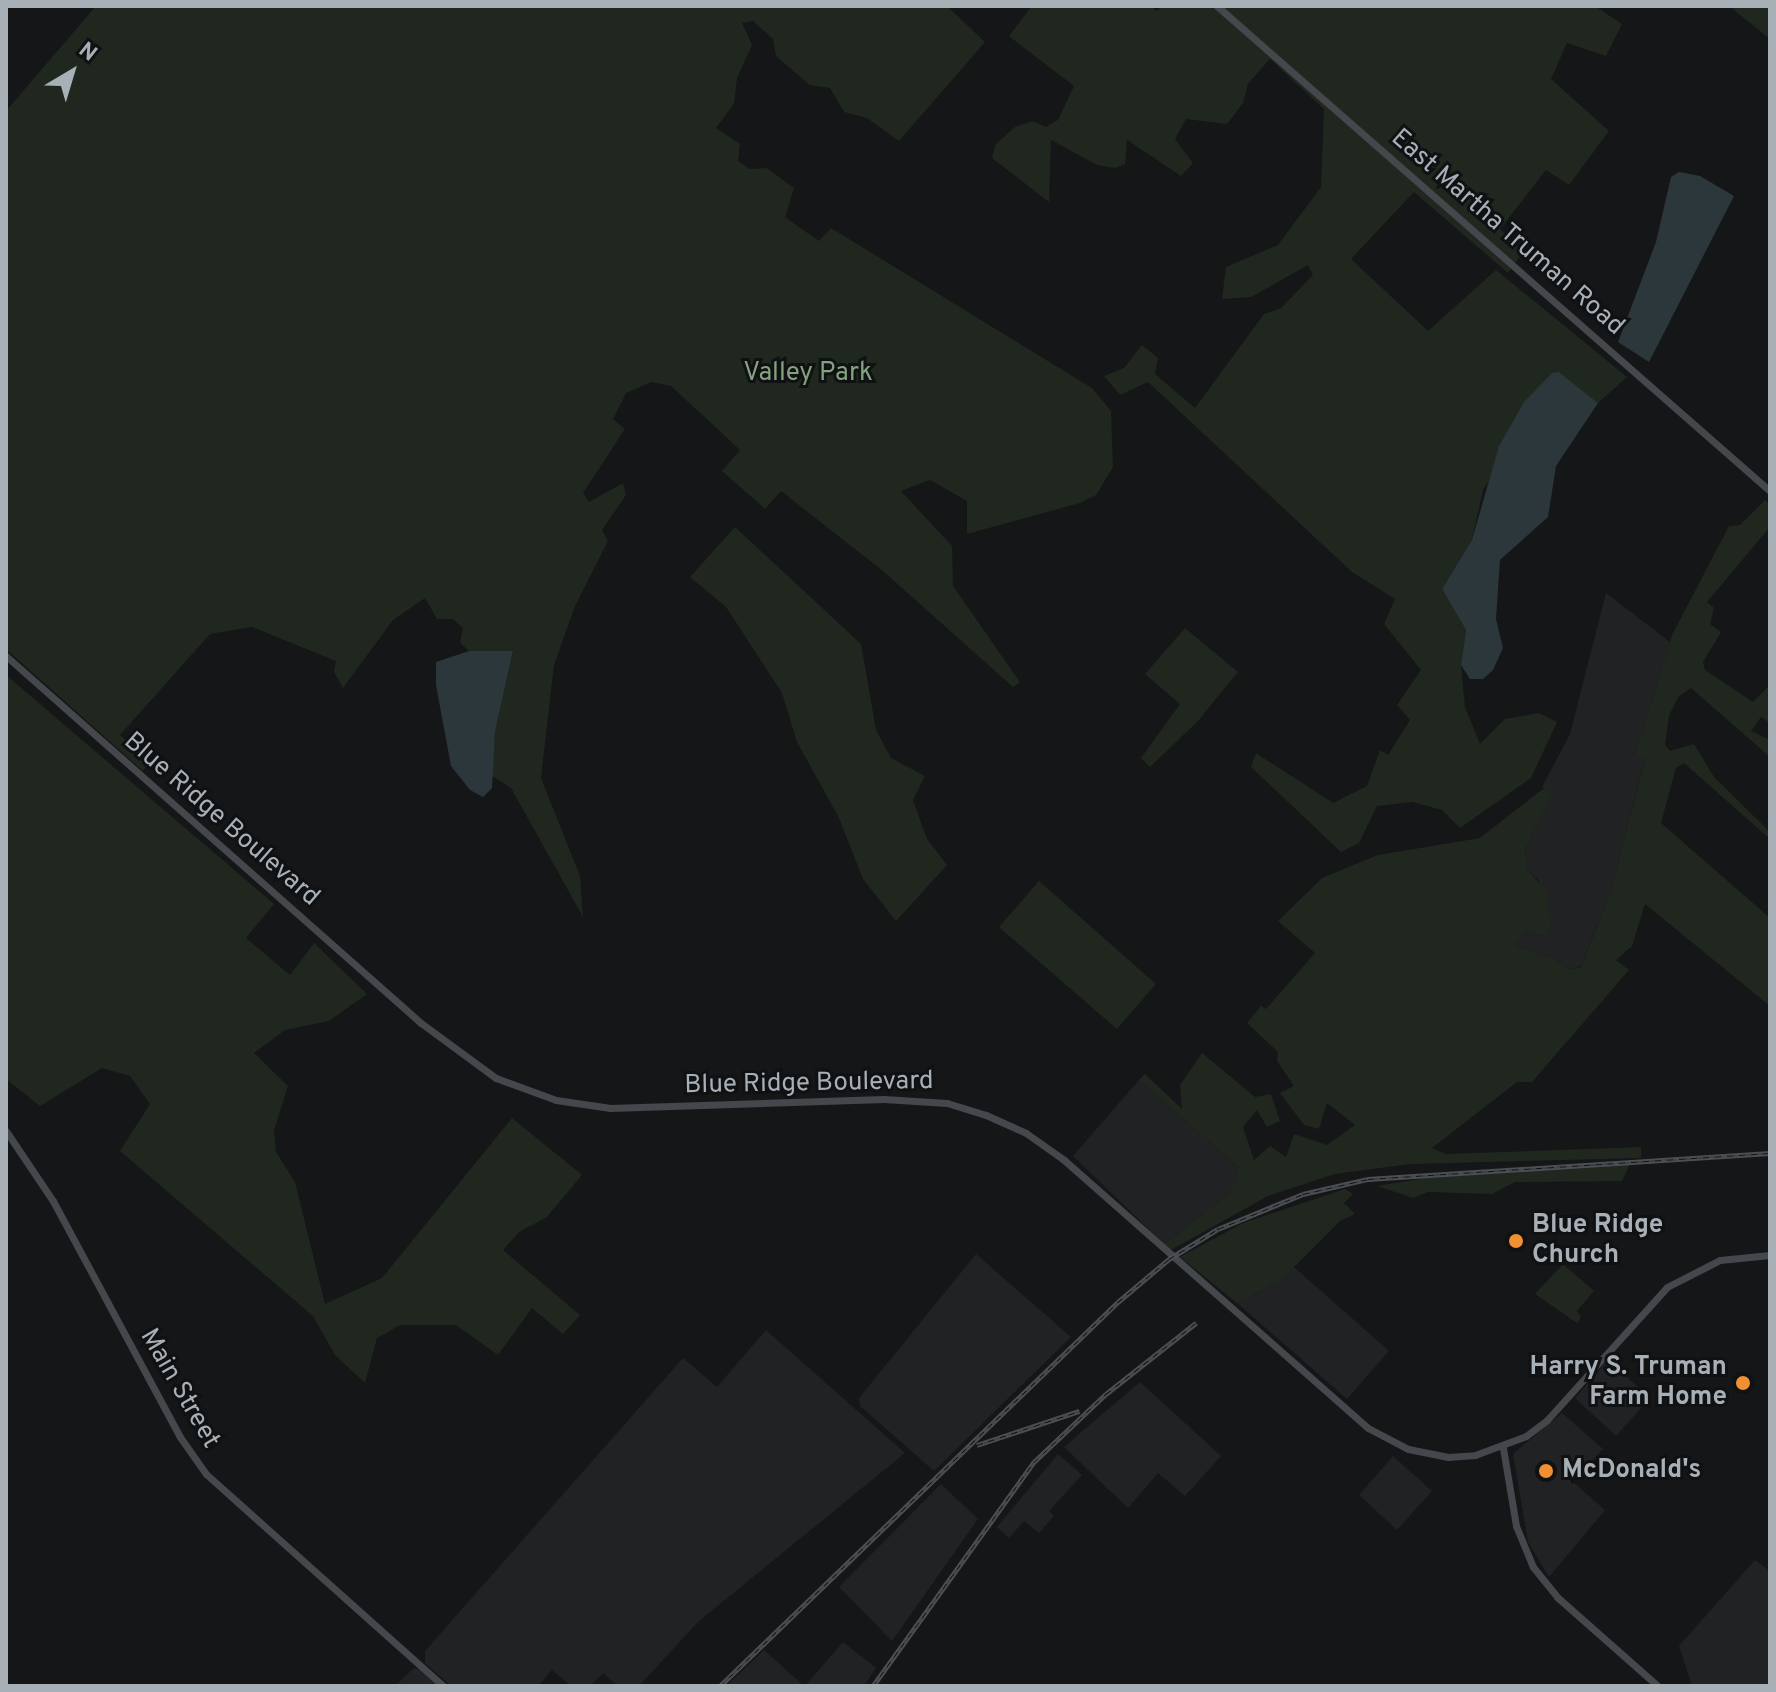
<!DOCTYPE html>
<html>
<head>
<meta charset="utf-8">
<style>
  body { margin:0 }
  #map { position:relative; width:1776px; height:1692px; overflow:hidden; background:#151617; font-family:Overpass,sans-serif }
  div>[style] { position:absolute }
  [style*='--x'] { left:calc(var(--x)*1px); top:calc(var(--y)*1px); width:calc(var(--w)*1px); rotate:calc(var(--a)*1deg) }
  .built>* { inset:0; background:#212224 }
  .green>* { inset:0; background:#20271f }
  .water>* { inset:0; background:#2c373b }
  .secondary>* { height:7px; margin:-3.5px; padding:0 3.5px; transform-origin:3.5px; border-radius:3.5px; background:#44484c }
  .rail>* { height:5px; margin-top:-2.5px; transform-origin:0; background:repeating-linear-gradient(90deg,#101112 0 6px,#4b4f53 0 12px); box-sizing:border-box; border-block:2px solid #4b4f53 }
  .dots>* { width:22px; height:22px; translate:-50% -50%; box-sizing:border-box; border:4px solid #101112; border-radius:50% }
  span { translate:-50% -50%; white-space:nowrap; text-align:center; line-height:1.15; -webkit-text-stroke:6px #101112; paint-order:stroke }
  .street-label { font-size:26px; color:#a7afb7 }
  .park-label { font-size:26px; color:#83a27e }
  .poi-label { font-size:26px; color:#a7afb7; font-weight:700 }
  .left { translate:0 -50%; text-align:left }
  .right { translate:-100% -50%; text-align:right }
  .frame { position:absolute; inset:0; border:8px solid #a7afb7; pointer-events:none }
  .north { position:absolute; left:32px; top:32px; width:80px; height:80px; -webkit-text-stroke:6px #101112; paint-order:stroke; rotate:38deg; font-size:22px; font-weight:700; line-height:32px; text-align:center; color:#a7afb7 }
  .north::after { content:''; display:block; margin:auto; width:28px; height:36px; background:#a7afb7; clip-path:polygon(50% 0,100% 100%,50% 72%,0 100%) }
</style>
</head>
<body>
<div id="map">
  <div class="built">
    <i style="clip-path:polygon(1606px 593px,1670px 642px,1635px 755px,1645px 758px,1611px 891px,1581px 966px,1569px 970px,1556px 960px,1515px 946px,1524px 932px,1546px 936px,1539px 881px,1528px 870px,1525px 849px,1551px 793px,1542px 787px,1570px 734px)"></i>
    <i style="clip-path:polygon(1139px 1080px,1239px 1168px,1229px 1194px,1164px 1244px,1073px 1156px)"></i>
    <i style="clip-path:polygon(976px 1254px,1071px 1337px,934px 1471px,860px 1406px,859px 1398px)"></i>
    <i style="clip-path:polygon(1294px 1267px,1389px 1351px,1347px 1399px,1237px 1303px,1280px 1281px)"></i>
    <i style="clip-path:polygon(766px 1330px,905px 1453px,698px 1622px,639px 1686px,618px 1686px,603px 1673px,590px 1686px,571px 1686px,552px 1670px,538px 1686px,451px 1686px,425px 1663px,425px 1651px,683px 1358px,717px 1387px)"></i>
    <i style="clip-path:polygon(1608px 1360px,1650px 1398px,1616px 1436px,1575px 1398px)"></i>
    <i style="clip-path:polygon(1140px 1382px,1221px 1456px,1185px 1496px,1158px 1473px,1128px 1508px,1064px 1447px)"></i>
    <i style="clip-path:polygon(1562px 1413px,1603px 1449px,1573px 1482px,1605px 1510px,1549px 1577px,1528px 1542px,1513px 1454px)"></i>
    <i style="clip-path:polygon(1058px 1454px,1082px 1475px,1049px 1511px,1054px 1516px,1039px 1533px,1024px 1521px,1009px 1538px,997px 1527px)"></i>
    <i style="clip-path:polygon(1393px 1456px,1432px 1491px,1397px 1530px,1359px 1495px)"></i>
    <i style="clip-path:polygon(941px 1484px,978px 1519px,892px 1641px,839px 1587px)"></i>
    <i style="clip-path:polygon(1755px 1560px,1770px 1571px,1770px 1686px,1692px 1686px,1679px 1646px)"></i>
    <i style="clip-path:polygon(843px 1642px,876px 1668px,864px 1686px,805px 1686px)"></i>
    <i style="clip-path:polygon(764px 1650px,804px 1686px,726px 1686px)"></i>
    <i style="clip-path:polygon(414px 1668px,420px 1670px,438px 1686px,395px 1686px)"></i>
  </div>
  <div class="green">
    <i style="clip-path:polygon(96px 6px,947px 6px,985px 42px,899px 141px,867px 118px,844px 112px,830px 88px,810px 85px,776px 56px,773px 39px,753px 21px,742px 23px,752px 45px,737px 78px,734px 104px,716px 128px,740px 144px,738px 161px,750px 169px,767px 168px,794px 188px,785px 217px,819px 241px,831px 228px,1092px 388px,1111px 411px,1113px 467px,1096px 495px,1080px 503px,967px 534px,967px 501px,930px 480px,901px 491px,952px 546px,953px 586px,1020px 682px,1013px 687px,883px 571px,781px 491px,765px 509px,722px 471px,740px 450px,671px 386px,651px 382px,626px 393px,613px 419px,625px 429px,583px 493px,589px 502px,623px 483px,626px 495px,602px 530px,608px 541px,575px 606px,554px 665px,541px 778px,580px 876px,583px 917px,511px 788px,492px 776px,495px 732px,513px 652px,469px 651px,460px 643px,463px 628px,453px 619px,437px 619px,425px 598px,393px 620px,343px 688px,334px 672px,336px 661px,252px 627px,210px 634px,120px 735px,150px 761px,143px 771px,6px 649px,6px 111px)"></i>
    <i style="clip-path:polygon(1032px 6px,1150px 6px,1157px 11px,1162px 6px,1595px 6px,1622px 24px,1606px 56px,1567px 43px,1551px 79px,1609px 131px,1569px 185px,1546px 170px,1500px 229px,1523px 252px,1508px 273px,1414px 192px,1351px 259px,1428px 331px,1496px 270px,1627px 377px,1598px 403px,1559px 372px,1483px 490px,1472px 540px,1442px 589px,1466px 630px,1461px 665px,1465px 707px,1480px 744px,1505px 719px,1539px 713px,1557px 722px,1531px 778px,1460px 828px,1442px 810px,1412px 802px,1377px 806px,1359px 843px,1341px 852px,1251px 767px,1256px 753px,1333px 803px,1367px 786px,1380px 750px,1388px 755px,1410px 720px,1397px 705px,1421px 670px,1384px 624px,1395px 599px,1352px 572px,1148px 382px,1120px 395px,1104px 376px,1124px 368px,1142px 345px,1158px 358px,1155px 374px,1195px 408px,1264px 314px,1281px 308px,1313px 275px,1308px 265px,1251px 297px,1222px 299px,1226px 267px,1278px 245px,1321px 187px,1324px 109px,1270px 59px,1248px 84px,1243px 103px,1227px 124px,1186px 119px,1175px 139px,1193px 163px,1181px 176px,1127px 140px,1125px 164px,1115px 168px,1097px 165px,1051px 140px,1049px 202px,992px 158px,996px 144px,1015px 127px,1033px 121px,1046px 127px,1058px 120px,1074px 86px,1009px 36px)"></i>
    <i style="clip-path:polygon(1729px 6px,1770px 6px,1770px 39px)"></i>
    <i style="clip-path:polygon(1765px 500px,1770px 505px,1770px 527px,1707px 602px,1714px 608px,1710px 624px,1721px 632px,1703px 662px,1705px 670px,1753px 702px,1770px 685px,1770px 723px,1761px 717px,1751px 731px,1770px 740px,1770px 757px,1691px 688px,1679px 696px,1669px 715px,1665px 745px,1670px 751px,1694px 744px,1714px 777px,1770px 832px,1770px 839px,1684px 763px,1676px 768px,1661px 823px,1770px 918px,1770px 1006px,1645px 904px,1632px 946px,1616px 960px,1629px 970px,1532px 1082px,1517px 1082px,1432px 1148px,1446px 1154px,1641px 1147px,1641px 1158px,1410px 1164px,1335px 1174px,1268px 1196px,1171px 1250px,1164px 1244px,1229px 1194px,1239px 1168px,1139px 1080px,1145px 1074px,1182px 1109px,1180px 1085px,1202px 1053px,1255px 1097px,1271px 1094px,1280px 1121px,1267px 1127px,1257px 1110px,1243px 1127px,1254px 1160px,1270px 1146px,1286px 1157px,1294px 1134px,1327px 1145px,1355px 1125px,1327px 1103px,1319px 1129px,1304px 1125px,1280px 1093px,1294px 1086px,1277px 1061px,1278px 1052px,1247px 1023px,1261px 1006px,1266px 1009px,1315px 953px,1278px 921px,1322px 878px,1378px 855px,1480px 838px,1544px 788px,1552px 793px,1525px 849px,1528px 870px,1546px 891px,1551px 927px,1546px 936px,1524px 932px,1515px 946px,1556px 960px,1569px 970px,1581px 967px,1611px 891px,1645px 759px,1635px 755px,1672px 635px,1729px 526px,1740px 525px)"></i>
    <i style="clip-path:polygon(735px 527px,861px 644px,876px 730px,891px 758px,925px 776px,913px 800px,927px 839px,947px 865px,896px 921px,863px 879px,839px 818px,797px 742px,782px 693px,726px 607px,690px 577px)"></i>
    <i style="clip-path:polygon(1185px 628px,1238px 672px,1198px 721px,1150px 767px,1141px 758px,1180px 704px,1145px 674px)"></i>
    <i style="clip-path:polygon(6px 675px,274px 904px,246px 938px,290px 975px,314px 943px,367px 994px,329px 1021px,285px 1030px,254px 1053px,288px 1086px,274px 1130px,276px 1152px,295px 1182px,325px 1304px,382px 1278px,512px 1118px,582px 1175px,547px 1217px,519px 1232px,503px 1250px,580px 1315px,563px 1334px,532px 1308px,498px 1355px,456px 1325px,400px 1325px,377px 1338px,365px 1383px,335px 1355px,313px 1316px,120px 1151px,150px 1104px,130px 1076px,102px 1068px,40px 1106px,6px 1079px)"></i>
    <i style="clip-path:polygon(1039px 881px,1156px 984px,1117px 1029px,999px 927px)"></i>
    <i style="clip-path:polygon(1630px 1164px,1622px 1181px,1515px 1182px,1492px 1194px,1428px 1192px,1413px 1198px,1377px 1186px,1426px 1178px)"></i>
    <i style="clip-path:polygon(1345px 1189px,1353px 1194px,1344px 1203px,1355px 1214px,1340px 1221px,1280px 1281px,1237px 1303px,1180px 1257px,1243px 1223px)"></i>
    <i style="clip-path:polygon(1563px 1264px,1594px 1291px,1577px 1311px,1581px 1317px,1577px 1323px,1535px 1294px)"></i>
  </div>
  <div class="water">
    <i style="clip-path:polygon(1679px 172px,1700px 176px,1734px 196px,1649px 362px,1618px 342px,1656px 242px,1671px 177px)"></i>
    <i style="clip-path:polygon(1559px 372px,1598px 403px,1556px 466px,1548px 517px,1500px 560px,1496px 619px,1503px 648px,1493px 670px,1483px 679px,1470px 679px,1461px 665px,1466px 630px,1442px 589px,1472px 540px,1499px 446px,1524px 402px,1552px 373px)"></i>
    <i style="clip-path:polygon(469px 651px,513px 651px,495px 732px,492px 788px,483px 797px,470px 790px,451px 766px,436px 685px,436px 662px)"></i>
  </div>
  <div class="secondary">
    <i style="--x:1217;--y:6;--w:736;--a:41.25"></i>
    <i style="--x:6;--y:656;--w:554;--a:41.49"></i>
    <i style="--x:421;--y:1023;--w:93;--a:36.3"></i>
    <i style="--x:496;--y:1078;--w:64;--a:20.1"></i>
    <i style="--x:556;--y:1100;--w:55;--a:8.4"></i>
    <i style="--x:610;--y:1108;--w:274;--a:-1.9"></i>
    <i style="--x:884;--y:1099;--w:63;--a:3.6"></i>
    <i style="--x:947;--y:1103;--w:41;--a:17.1"></i>
    <i style="--x:986;--y:1115;--w:44;--a:24.2"></i>
    <i style="--x:1026;--y:1133;--w:47;--a:35.4"></i>
    <i style="--x:1064;--y:1160;--w:405;--a:41.4"></i>
    <i style="--x:1368;--y:1428;--w:45;--a:27.7"></i>
    <i style="--x:1408;--y:1449;--w:41;--a:11.3"></i>
    <i style="--x:1448;--y:1457;--w:27;--a:-4"></i>
    <i style="--x:1475;--y:1455;--w:54;--a:-20.4"></i>
    <i style="--x:1526;--y:1436;--w:26;--a:-37"></i>
    <i style="--x:1547;--y:1420;--w:179;--a:-47.9"></i>
    <i style="--x:1667;--y:1287;--w:59;--a:-27"></i>
    <i style="--x:1720;--y:1260;--w:50;--a:-5.7"></i>
    <i style="--x:6;--y:1131;--w:84;--a:56.1"></i>
    <i style="--x:53;--y:1201;--w:268;--a:61.7"></i>
    <i style="--x:180;--y:1437;--w:45;--a:54.9"></i>
    <i style="--x:206;--y:1474;--w:318;--a:41.8"></i>
    <i style="--x:1503;--y:1448;--w:79;--a:80.5"></i>
    <i style="--x:1516;--y:1526;--w:44;--a:67.5"></i>
    <i style="--x:1533;--y:1567;--w:38;--a:51"></i>
    <i style="--x:1557;--y:1597;--w:135;--a:41.4"></i>
  </div>
  <div class="rail">
    <i style="--x:977;--y:1445;--w:108;--a:-18.4"></i>
    <i style="--x:720;--y:1686;--w:553;--a:-43.97"></i>
    <i style="--x:1118;--y:1302;--w:67;--a:-40.1"></i>
    <i style="--x:1169;--y:1259;--w:57;--a:-31.5"></i>
    <i style="--x:1218;--y:1229;--w:92;--a:-22.4"></i>
    <i style="--x:1303;--y:1194;--w:67;--a:-13"></i>
    <i style="--x:1368;--y:1179;--w:403;--a:-3.7"></i>
    <i style="--x:873;--y:1686;--w:276;--a:-54.3"></i>
    <i style="--x:1034;--y:1462;--w:99;--a:-43.4"></i>
    <i style="--x:1106;--y:1394;--w:115;--a:-38.3"></i>
  </div>
  <div class="dots">
    <i style="left:1516px;top:1241px;background:#f18f33"></i>
    <i style="left:1743px;top:1383px;background:#f18f33"></i>
    <i style="left:1546px;top:1471px;background:#f18f33"></i>
  </div>
  <div class="street-label">
    <span style="left:1507px;top:233px;rotate:41deg">East Martha Truman Road</span>
    <span style="left:221px;top:820px;rotate:41deg">Blue Ridge Boulevard</span>
    <span style="left:809px;top:1084px;rotate:-1deg">Blue Ridge Boulevard</span>
    <span style="left:179px;top:1389px;rotate:60deg">Main Street</span>
  </div>
  <div class="park-label">
    <span style="left:808px;top:374px">Valley Park</span>
  </div>
  <div class="poi-label">
    <span class="left" style="left:1532px;top:1241px">Blue Ridge<br>Church</span>
    <span class="right" style="left:1727px;top:1383px">Harry S. Truman<br>Farm Home</span>
    <span class="left" style="left:1562px;top:1471px">McDonald's</span>
  </div>
  <div class="frame"></div>
  <div class="north">N</div>
</div>
</body>
</html>
